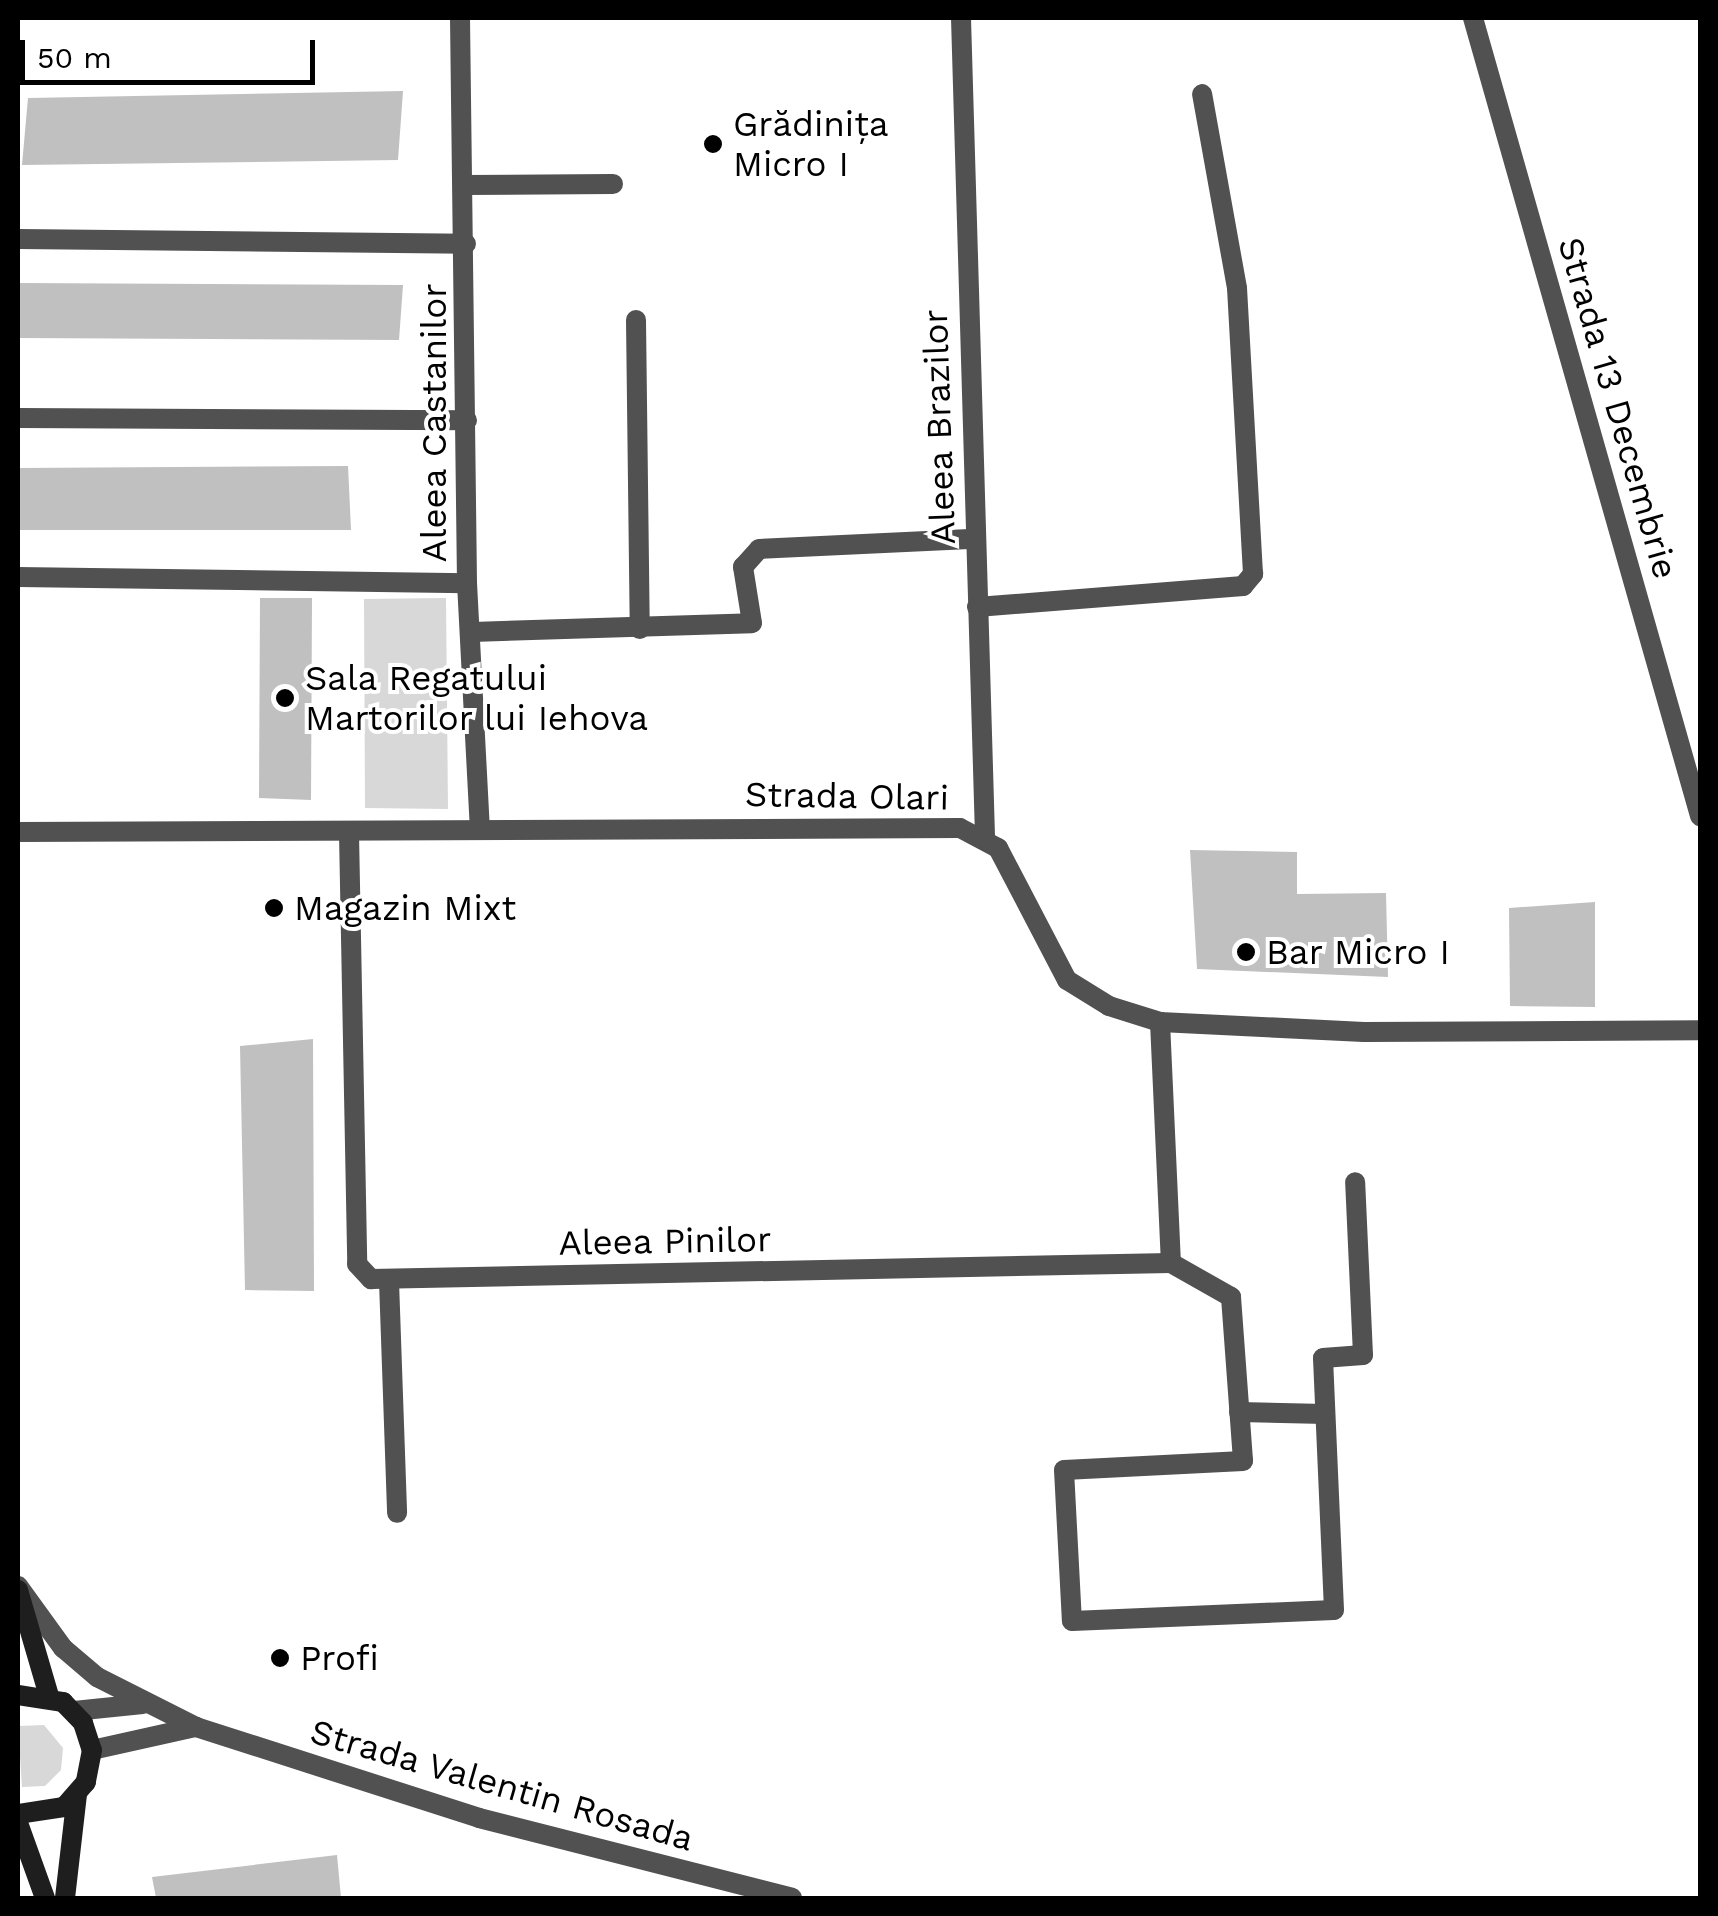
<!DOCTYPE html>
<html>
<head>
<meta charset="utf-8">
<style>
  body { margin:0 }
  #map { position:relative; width:1718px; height:1916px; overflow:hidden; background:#fff; font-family:"Work Sans",sans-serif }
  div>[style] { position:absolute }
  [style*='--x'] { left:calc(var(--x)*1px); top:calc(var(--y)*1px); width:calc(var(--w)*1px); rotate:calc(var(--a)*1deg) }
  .green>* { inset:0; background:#d8d8d8 }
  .building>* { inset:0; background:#c0c0c0 }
  .lane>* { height:20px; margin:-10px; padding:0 10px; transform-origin:10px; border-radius:10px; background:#515151 }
  .street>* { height:20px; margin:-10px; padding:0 10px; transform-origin:10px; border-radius:10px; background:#515151 }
  .secondary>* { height:20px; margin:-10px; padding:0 10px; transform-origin:10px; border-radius:10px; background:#1e1e1e }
  .dots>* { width:28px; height:28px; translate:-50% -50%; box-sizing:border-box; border:5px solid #fff; border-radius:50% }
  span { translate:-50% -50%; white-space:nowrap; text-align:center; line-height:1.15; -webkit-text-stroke:8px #fff; paint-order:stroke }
  .poi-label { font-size:35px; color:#000 }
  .left { translate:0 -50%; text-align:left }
  .street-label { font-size:35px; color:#000 }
  .frame { position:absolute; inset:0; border:20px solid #000; pointer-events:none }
  .scale { position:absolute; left:20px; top:40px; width:295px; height:45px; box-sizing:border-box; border:5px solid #000; border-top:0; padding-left:12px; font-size:30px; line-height:35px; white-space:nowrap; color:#000; -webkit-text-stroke:8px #fff; paint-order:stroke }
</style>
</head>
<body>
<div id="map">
  <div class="green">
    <i style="clip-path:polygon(446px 598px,448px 809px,365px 808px,364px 599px)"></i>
    <i style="clip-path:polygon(44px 1725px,63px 1748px,61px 1770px,45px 1786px,22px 1787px,18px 1726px)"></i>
  </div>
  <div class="building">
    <i style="clip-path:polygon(403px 91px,398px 160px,22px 165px,28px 98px)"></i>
    <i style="clip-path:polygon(18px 283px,403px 285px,399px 340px,18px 338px)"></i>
    <i style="clip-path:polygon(348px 466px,351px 530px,18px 530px,18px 468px)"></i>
    <i style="clip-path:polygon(260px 598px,312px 598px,311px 800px,259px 798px)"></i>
    <i style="clip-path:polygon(1190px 850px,1297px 852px,1297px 894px,1386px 893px,1388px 977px,1197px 969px)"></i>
    <i style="clip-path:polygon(1595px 902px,1595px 1007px,1510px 1006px,1509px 908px)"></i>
    <i style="clip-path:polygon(313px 1039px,314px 1291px,245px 1290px,240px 1046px)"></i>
    <i style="clip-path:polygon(337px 1855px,341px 1898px,156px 1898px,152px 1877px)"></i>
  </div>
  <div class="lane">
    <i style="--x:465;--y:185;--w:148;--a:-0.4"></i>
  </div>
  <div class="street">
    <i style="--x:460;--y:18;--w:565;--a:89.29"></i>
    <i style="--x:467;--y:583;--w:246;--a:87"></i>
    <i style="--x:961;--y:18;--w:817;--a:88.32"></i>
    <i style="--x:1473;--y:18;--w:830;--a:74.12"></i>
    <i style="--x:18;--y:239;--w:448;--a:0.6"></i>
    <i style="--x:636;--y:320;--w:309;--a:89.3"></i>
    <i style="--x:18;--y:418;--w:449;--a:0.3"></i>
    <i style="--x:18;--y:577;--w:449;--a:0.8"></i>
    <i style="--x:977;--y:607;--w:267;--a:-4.5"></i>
    <i style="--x:1243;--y:586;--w:16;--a:-50"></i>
    <i style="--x:1253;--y:574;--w:286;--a:-93.2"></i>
    <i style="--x:1237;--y:288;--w:197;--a:-100.2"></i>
    <i style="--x:472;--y:632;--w:280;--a:-1.8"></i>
    <i style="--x:752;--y:623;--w:57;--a:-99.1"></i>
    <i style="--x:743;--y:567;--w:24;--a:-48"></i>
    <i style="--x:759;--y:549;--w:216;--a:-2.7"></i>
    <i style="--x:18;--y:832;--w:942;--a:-0.24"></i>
    <i style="--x:960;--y:828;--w:43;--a:27.8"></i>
    <i style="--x:998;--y:848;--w:149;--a:62.4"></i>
    <i style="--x:1067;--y:980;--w:49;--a:31.8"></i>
    <i style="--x:1109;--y:1006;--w:53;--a:17.4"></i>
    <i style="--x:1160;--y:1022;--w:204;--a:2.8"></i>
    <i style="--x:1364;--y:1032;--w:336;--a:-0.3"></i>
    <i style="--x:349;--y:833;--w:431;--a:88.9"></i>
    <i style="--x:357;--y:1264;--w:21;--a:47"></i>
    <i style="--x:371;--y:1279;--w:800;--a:-1.15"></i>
    <i style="--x:1160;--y:1022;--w:241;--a:87.4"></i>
    <i style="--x:1171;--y:1263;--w:69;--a:29.5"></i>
    <i style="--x:1231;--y:1297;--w:164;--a:85.8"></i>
    <i style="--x:1243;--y:1461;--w:179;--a:177.1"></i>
    <i style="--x:1064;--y:1470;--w:151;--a:87"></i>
    <i style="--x:1072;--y:1621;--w:262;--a:-2.4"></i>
    <i style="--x:1334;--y:1610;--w:252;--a:-92.5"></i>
    <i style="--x:1323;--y:1358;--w:40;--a:-4.3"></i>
    <i style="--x:1363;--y:1355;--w:173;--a:-92.6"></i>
    <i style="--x:389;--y:1281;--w:232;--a:88"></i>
    <i style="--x:1239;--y:1412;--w:86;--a:1.3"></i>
    <i style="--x:18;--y:1586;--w:77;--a:54"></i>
    <i style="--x:63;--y:1648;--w:45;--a:40.5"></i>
    <i style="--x:97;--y:1677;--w:111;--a:26.8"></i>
    <i style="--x:196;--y:1727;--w:297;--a:17.8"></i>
    <i style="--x:479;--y:1818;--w:323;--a:14.3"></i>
    <i style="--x:74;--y:1711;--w:69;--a:-5.8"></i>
    <i style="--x:92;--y:1750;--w:107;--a:-12.5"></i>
  </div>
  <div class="secondary">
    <i style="--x:18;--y:1590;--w:110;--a:73.7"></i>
    <i style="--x:18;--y:1695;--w:46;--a:8.8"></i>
    <i style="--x:63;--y:1702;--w:29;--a:46"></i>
    <i style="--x:83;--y:1723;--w:28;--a:72"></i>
    <i style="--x:92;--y:1750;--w:33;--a:101"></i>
    <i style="--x:86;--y:1782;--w:33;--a:131"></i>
    <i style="--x:64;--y:1807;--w:47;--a:171.3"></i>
    <i style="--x:18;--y:1823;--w:80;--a:70.2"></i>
    <i style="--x:65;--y:1898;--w:104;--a:-83.4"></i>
  </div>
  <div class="dots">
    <i style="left:713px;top:144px;background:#000"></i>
    <i style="left:285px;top:698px;background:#000"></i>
    <i style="left:274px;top:908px;background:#000"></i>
    <i style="left:1246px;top:952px;background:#000"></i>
    <i style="left:280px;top:1658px;background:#000"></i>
  </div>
  <div class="poi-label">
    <span class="left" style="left:733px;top:144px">Grădinița<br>Micro I</span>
    <span class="left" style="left:305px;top:698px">Sala Regatului<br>Martorilor lui Iehova</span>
    <span class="left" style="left:294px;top:908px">Magazin Mixt</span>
    <span class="left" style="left:1266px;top:952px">Bar Micro I</span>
    <span class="left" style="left:300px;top:1658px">Profi</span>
  </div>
  <div class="street-label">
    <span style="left:1618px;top:408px;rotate:74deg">Strada 13 Decembrie</span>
    <span style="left:434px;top:423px;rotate:-90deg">Aleea Castanilor</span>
    <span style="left:939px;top:427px;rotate:-92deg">Aleea Brazilor</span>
    <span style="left:847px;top:796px;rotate:1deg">Strada Olari</span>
    <span style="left:665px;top:1241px;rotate:-1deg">Aleea Pinilor</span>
    <span style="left:502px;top:1785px;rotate:16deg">Strada Valentin Rosada</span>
  </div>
  <div class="frame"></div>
  <div class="scale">50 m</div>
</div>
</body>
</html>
